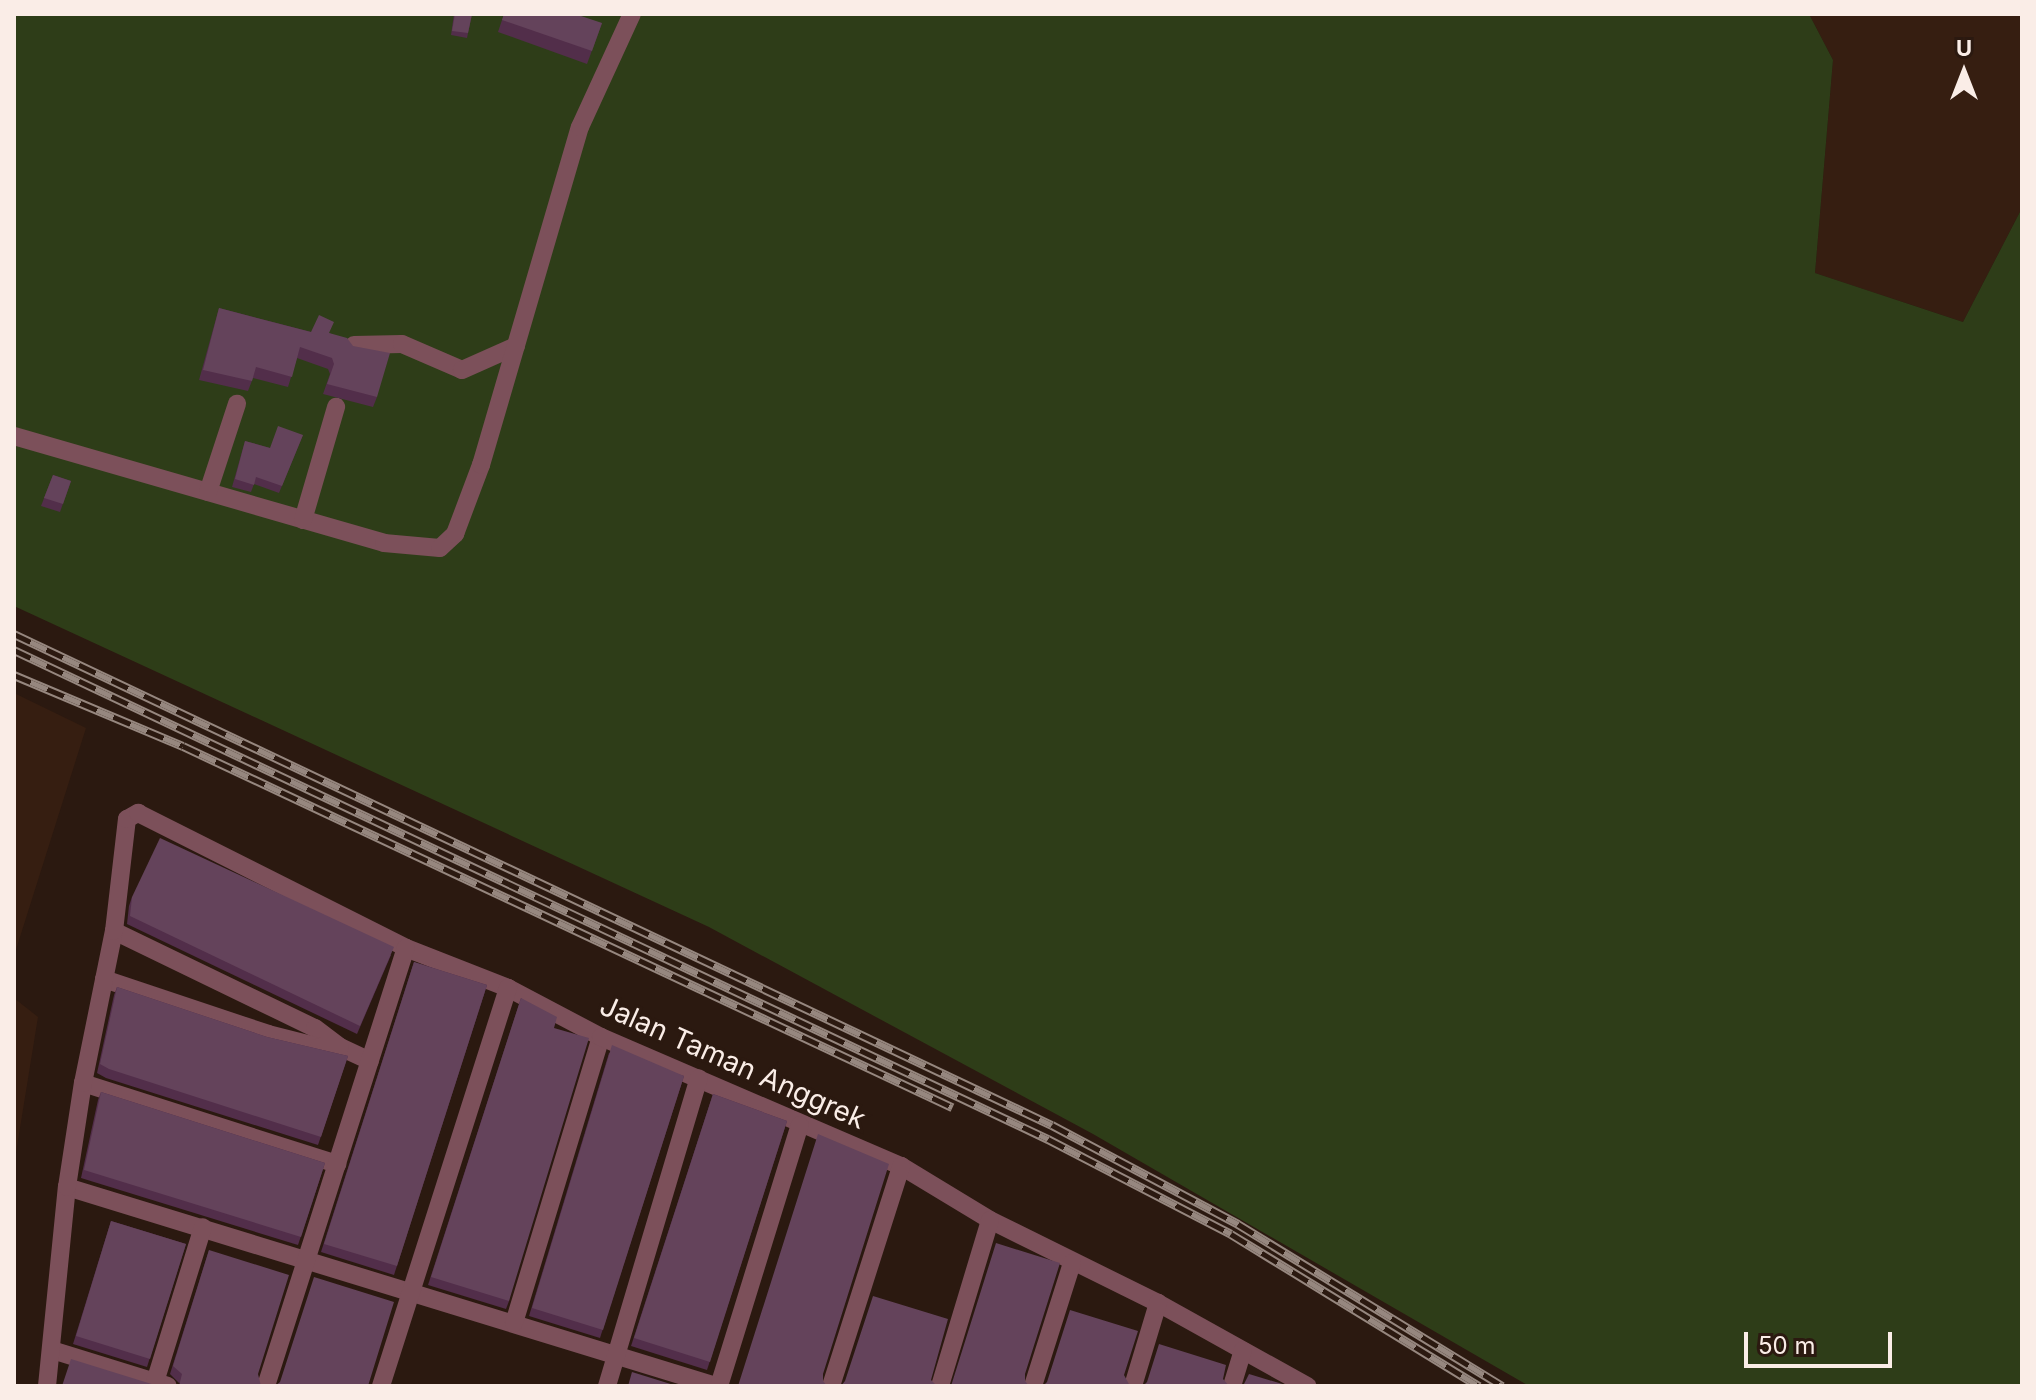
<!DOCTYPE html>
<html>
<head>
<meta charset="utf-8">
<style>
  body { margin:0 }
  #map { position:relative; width:2036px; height:1400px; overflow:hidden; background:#2b1910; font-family:Inter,sans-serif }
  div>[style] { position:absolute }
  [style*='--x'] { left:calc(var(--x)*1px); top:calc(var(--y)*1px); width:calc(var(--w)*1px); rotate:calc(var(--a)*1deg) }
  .built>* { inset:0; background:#361e11 }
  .green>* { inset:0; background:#2e3d18 }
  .minor>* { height:18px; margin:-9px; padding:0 9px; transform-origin:9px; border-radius:9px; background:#7c505a }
  .rail>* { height:9px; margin-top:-4.5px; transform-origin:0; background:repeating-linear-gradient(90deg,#2b1910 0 18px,#96877f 0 36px); box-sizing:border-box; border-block:2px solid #96877f }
  .wall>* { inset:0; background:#522e4a }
  .building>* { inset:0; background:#64435b }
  span { translate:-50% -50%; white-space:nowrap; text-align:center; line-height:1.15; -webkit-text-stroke:6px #2b1910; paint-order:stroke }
  .street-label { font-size:28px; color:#faede7 }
  .frame { position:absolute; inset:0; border:16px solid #faede7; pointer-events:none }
  .north { position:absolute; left:1924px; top:32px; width:80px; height:80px; -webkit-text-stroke:6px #2b1910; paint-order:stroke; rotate:0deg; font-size:22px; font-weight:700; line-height:32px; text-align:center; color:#faede7 }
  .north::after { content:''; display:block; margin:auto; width:28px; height:36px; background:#faede7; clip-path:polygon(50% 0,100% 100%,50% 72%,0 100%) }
  .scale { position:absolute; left:1744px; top:1332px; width:148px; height:36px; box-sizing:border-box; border:4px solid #faede7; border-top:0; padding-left:10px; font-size:24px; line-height:28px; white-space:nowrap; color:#faede7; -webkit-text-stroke:6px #2b1910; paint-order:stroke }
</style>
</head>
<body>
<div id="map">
  <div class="built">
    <i style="clip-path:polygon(1809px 14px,2022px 14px,2022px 208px,1963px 322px,1815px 273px,1833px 60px)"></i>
    <i style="clip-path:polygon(14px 693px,86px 728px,14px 956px)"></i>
    <i style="clip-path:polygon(14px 998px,38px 1017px,14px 1165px)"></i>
  </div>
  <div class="green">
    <i style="clip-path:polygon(14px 14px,1809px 14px,1833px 60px,1815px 273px,1963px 322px,2022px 208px,2022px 1386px,1529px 1386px,1093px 1134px,709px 927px,14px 606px)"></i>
  </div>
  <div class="minor">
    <i style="--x:354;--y:345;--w:48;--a:-1.2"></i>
    <i style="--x:402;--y:344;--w:65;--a:23.4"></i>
    <i style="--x:462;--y:370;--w:59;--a:-24"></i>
    <i style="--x:14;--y:436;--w:385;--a:16.1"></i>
    <i style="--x:384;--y:543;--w:56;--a:5.1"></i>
    <i style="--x:440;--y:548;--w:21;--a:-43"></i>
    <i style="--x:455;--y:534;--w:74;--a:-69.4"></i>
    <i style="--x:481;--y:465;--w:352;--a:-73.7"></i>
    <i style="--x:580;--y:127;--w:124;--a:-65.3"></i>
    <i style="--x:208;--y:492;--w:93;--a:-71.8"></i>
    <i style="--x:303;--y:520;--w:118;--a:-73.7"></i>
    <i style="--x:114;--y:931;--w:223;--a:25.8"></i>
    <i style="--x:315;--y:1028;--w:31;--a:37"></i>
    <i style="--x:340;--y:1047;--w:33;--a:25"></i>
    <i style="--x:104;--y:979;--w:173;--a:18.5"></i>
    <i style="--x:268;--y:1034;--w:53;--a:14.3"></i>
    <i style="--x:319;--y:1047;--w:21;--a:0"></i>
    <i style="--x:83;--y:1083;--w:267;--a:17.7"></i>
    <i style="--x:67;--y:1187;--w:679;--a:17.05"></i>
    <i style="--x:514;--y:1323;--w:299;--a:-73.1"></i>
    <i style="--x:52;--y:1350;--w:121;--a:17.2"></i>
    <i style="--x:155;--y:1382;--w:162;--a:-72.8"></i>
    <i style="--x:47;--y:1386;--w:200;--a:-84.3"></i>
    <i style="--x:67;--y:1187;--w:105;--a:-81.3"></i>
    <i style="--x:83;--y:1083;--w:155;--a:-78.5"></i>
    <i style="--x:114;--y:931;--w:113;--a:-83.4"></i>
    <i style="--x:127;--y:819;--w:13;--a:-29"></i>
    <i style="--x:138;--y:813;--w:300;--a:26.7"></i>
    <i style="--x:406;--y:948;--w:110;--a:21.4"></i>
    <i style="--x:508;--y:988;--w:105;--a:27.8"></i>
    <i style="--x:601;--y:1037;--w:327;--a:23.3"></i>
    <i style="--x:901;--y:1166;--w:104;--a:31.2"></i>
    <i style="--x:990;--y:1220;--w:187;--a:26.3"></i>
    <i style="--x:1158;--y:1303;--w:171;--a:29.1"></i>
    <i style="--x:266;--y:1386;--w:460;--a:-72.3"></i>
    <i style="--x:381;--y:1386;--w:418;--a:-72.3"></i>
    <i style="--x:607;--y:1386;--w:321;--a:-73.4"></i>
    <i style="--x:719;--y:1386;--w:273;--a:-72.8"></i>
    <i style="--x:831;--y:1386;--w:231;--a:-72.3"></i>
    <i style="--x:940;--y:1386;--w:173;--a:-73.2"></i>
    <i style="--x:1033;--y:1386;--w:129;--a:-72.4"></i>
    <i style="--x:1133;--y:1386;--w:87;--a:-73.2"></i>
    <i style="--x:1232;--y:1386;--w:37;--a:-73"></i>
  </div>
  <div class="rail">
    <i style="--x:14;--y:634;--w:1148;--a:25.32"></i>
    <i style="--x:1052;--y:1125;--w:211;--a:28"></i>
    <i style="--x:1238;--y:1224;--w:310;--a:31.5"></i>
    <i style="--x:14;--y:650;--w:1144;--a:25.31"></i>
    <i style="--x:1048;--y:1139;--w:206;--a:27.4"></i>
    <i style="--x:1231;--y:1234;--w:291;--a:31.5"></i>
    <i style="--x:14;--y:675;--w:183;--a:22.8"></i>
    <i style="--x:183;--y:746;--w:850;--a:25.15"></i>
  </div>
  <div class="wall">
    <i style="clip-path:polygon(454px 14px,472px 14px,467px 38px,451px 35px)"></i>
    <i style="clip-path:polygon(504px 14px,602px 23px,587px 64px,498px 32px)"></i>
    <i style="clip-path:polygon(219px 308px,311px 332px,330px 333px,377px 397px,373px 407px,323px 394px,330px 374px,328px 369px,297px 358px,288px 387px,253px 378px,248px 391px,199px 380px)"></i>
    <i style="clip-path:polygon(303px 435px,279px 493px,254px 484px,251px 492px,232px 487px,245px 441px,270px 448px)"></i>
    <i style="clip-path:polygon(53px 475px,71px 481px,60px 512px,41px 506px)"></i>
    <i style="clip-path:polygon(132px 897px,391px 955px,357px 1034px,127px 924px,129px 906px)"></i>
    <i style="clip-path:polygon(414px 962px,487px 985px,394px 1275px,321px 1252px)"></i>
    <i style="clip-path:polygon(117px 987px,267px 1037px,348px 1056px,318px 1145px,106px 1078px,97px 1073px,114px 995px)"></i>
    <i style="clip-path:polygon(521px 998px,554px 1028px,509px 1301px,506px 1309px,428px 1285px)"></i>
    <i style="clip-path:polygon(609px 1053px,684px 1076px,600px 1338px,529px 1316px)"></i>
    <i style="clip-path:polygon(101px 1092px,325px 1163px,298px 1245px,81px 1178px,98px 1100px)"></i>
    <i style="clip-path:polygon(713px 1094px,787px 1121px,707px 1370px,631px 1346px)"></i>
    <i style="clip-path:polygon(111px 1221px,186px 1244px,147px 1367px,73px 1344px)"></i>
    <i style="clip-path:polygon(209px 1250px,258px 1374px,179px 1383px,170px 1374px)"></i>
  </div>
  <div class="building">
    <i style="clip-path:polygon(455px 14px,472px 14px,468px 33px,452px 31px)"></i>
    <i style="clip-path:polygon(504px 14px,575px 14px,602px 23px,592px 51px,502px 20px)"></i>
    <i style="clip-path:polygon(219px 308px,311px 332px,319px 315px,334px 322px,329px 333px,347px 338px,353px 346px,390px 353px,377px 397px,327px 384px,334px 364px,332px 358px,300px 347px,292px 377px,256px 367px,252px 381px,203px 370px)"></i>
    <i style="clip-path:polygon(278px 426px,303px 435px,282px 486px,256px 477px,254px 485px,235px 479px,245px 441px,270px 448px)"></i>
    <i style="clip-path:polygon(53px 475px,71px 481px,63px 504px,44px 498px)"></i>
    <i style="clip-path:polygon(160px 838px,394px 947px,360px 1026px,130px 916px,132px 897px)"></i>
    <i style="clip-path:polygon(414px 962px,487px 985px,397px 1266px,324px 1244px)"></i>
    <i style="clip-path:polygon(117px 987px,267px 1037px,348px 1056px,321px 1137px,109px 1069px,100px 1064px)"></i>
    <i style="clip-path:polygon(521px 998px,557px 1017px,554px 1028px,589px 1038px,509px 1301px,431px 1277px)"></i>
    <i style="clip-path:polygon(612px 1045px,684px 1076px,603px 1330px,532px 1308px)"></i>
    <i style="clip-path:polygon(101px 1092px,325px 1163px,301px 1237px,84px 1170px)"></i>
    <i style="clip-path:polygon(713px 1094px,787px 1121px,710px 1362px,634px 1338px)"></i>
    <i style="clip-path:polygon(818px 1134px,889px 1164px,823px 1374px,823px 1381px,827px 1386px,738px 1386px)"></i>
    <i style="clip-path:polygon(111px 1221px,186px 1244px,150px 1359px,76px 1336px)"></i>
    <i style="clip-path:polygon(996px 1243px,1060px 1263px,1025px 1374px,1025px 1381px,1029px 1386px,951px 1386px)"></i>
    <i style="clip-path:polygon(209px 1250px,289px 1275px,258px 1374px,261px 1386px,179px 1386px,182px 1374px,173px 1366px)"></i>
    <i style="clip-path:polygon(314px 1277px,394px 1302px,368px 1386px,275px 1386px,280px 1382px)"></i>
    <i style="clip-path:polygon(873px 1296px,948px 1319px,931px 1380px,937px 1386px,841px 1386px,845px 1381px)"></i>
    <i style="clip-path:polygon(1070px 1310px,1138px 1331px,1124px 1375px,1130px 1386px,1043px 1386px,1047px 1382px)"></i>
    <i style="clip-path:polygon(1159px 1344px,1226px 1365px,1223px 1379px,1229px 1386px,1143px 1386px,1147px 1382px)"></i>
    <i style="clip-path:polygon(71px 1359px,158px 1386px,62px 1386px)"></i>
    <i style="clip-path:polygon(632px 1372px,677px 1386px,628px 1386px)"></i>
    <i style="clip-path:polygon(1249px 1374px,1289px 1386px,1243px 1386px)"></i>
  </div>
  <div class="street-label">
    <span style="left:733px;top:1062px;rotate:24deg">Jalan Taman Anggrek</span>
  </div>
  <div class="frame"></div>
  <div class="north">U</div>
  <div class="scale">50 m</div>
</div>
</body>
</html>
